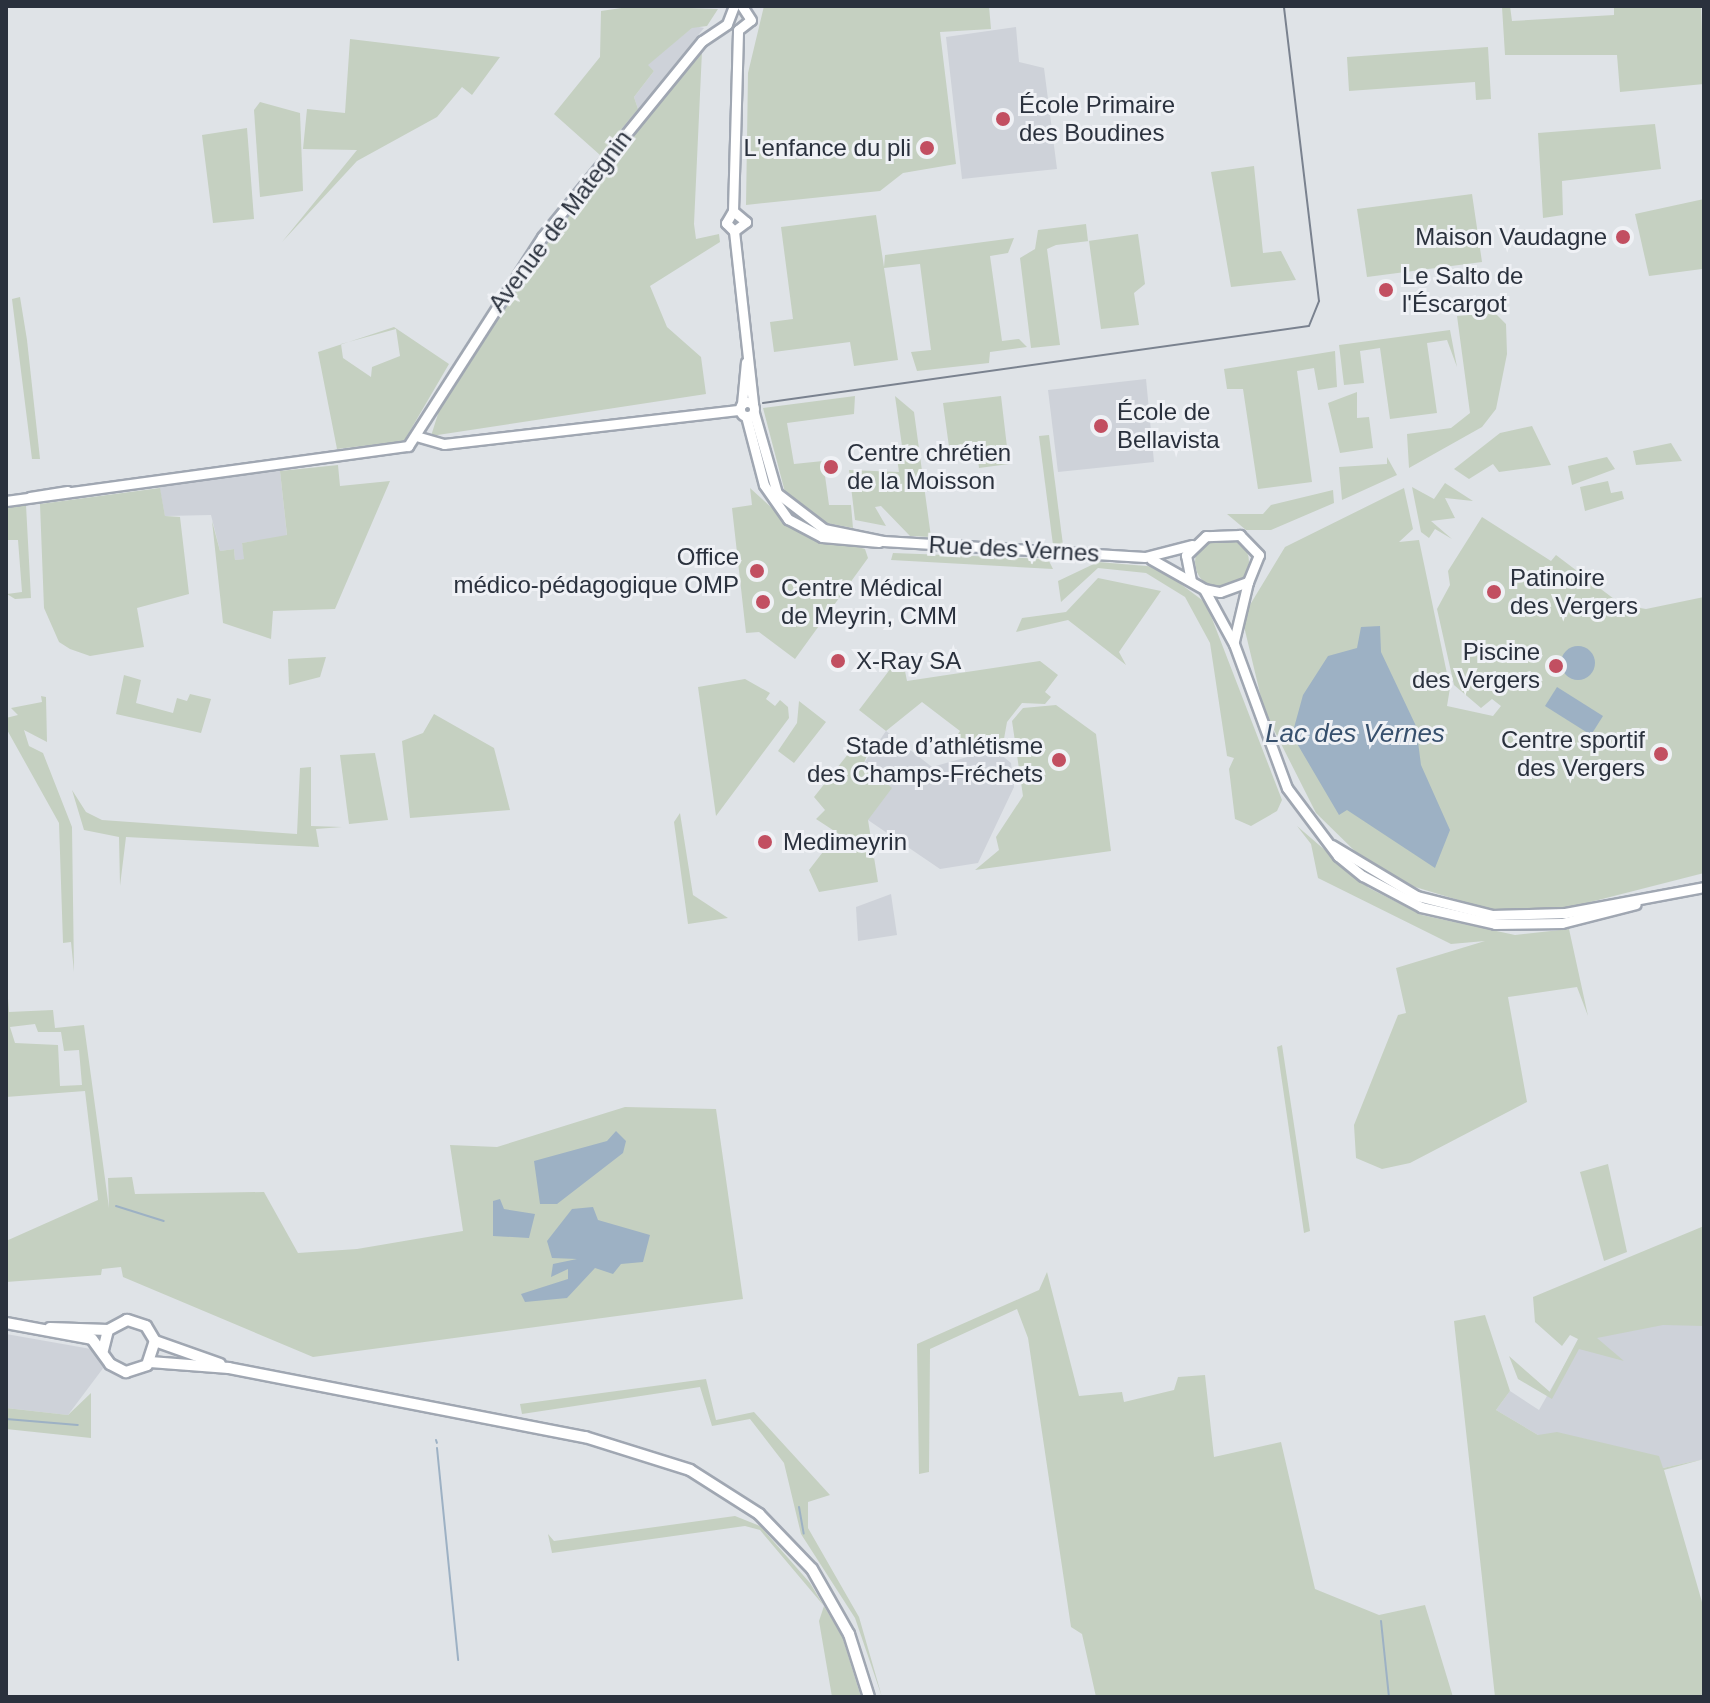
<!DOCTYPE html>
<html>
<head>
<meta charset="utf-8">
<style>
  body { margin:0 }
  #map { position:relative; width:1710px; height:1703px; overflow:hidden; background:#dfe3e7; font-family:Arial,sans-serif }
  div>[style] { position:absolute }
  [style*='--x'] { left:calc(var(--x)*1px); top:calc(var(--y)*1px); width:calc(var(--w)*1px); rotate:calc(var(--a)*1deg) }
  .built>* { inset:0; background:#ced2d9 }
  .green>* { inset:0; background:#c5d0c1 }
  .round { border-radius:50% }
  .water>* { inset:0; background:#9db1c4 }
  .stream>* { height:2px; margin:-1px; padding:0 1px; transform-origin:1px; border-radius:1px; background:#9db1c4 }
  .roads { filter:drop-shadow(2px 0 #a0a7b2) drop-shadow(-2px 0 #a0a7b2) drop-shadow(0 2px #a0a7b2) drop-shadow(0 -2px #a0a7b2) }
  .secondary>* { height:9px; margin:-4.5px; padding:0 4.5px; transform-origin:4.5px; border-radius:4.5px; background:#fff }
  .secondary>.ring { margin:-4.5px; padding:0; box-sizing:content-box; background:none; border:9px solid #fff; border-radius:50% }
  .primary>* { height:10px; margin:-5px; padding:0 5px; transform-origin:5px; border-radius:5px; background:#fff }
  .tram>* { height:2px; margin:-1px; padding:0 1px; transform-origin:1px; border-radius:1px; background:#7a828f }
  .dots>* { width:22px; height:22px; translate:-50% -50%; box-sizing:border-box; border:4px solid #eff1f5; border-radius:50% }
  span { translate:-50% -50%; white-space:nowrap; text-align:center; line-height:1.15; -webkit-text-stroke:6px #eff1f5; paint-order:stroke }
  .poi-label { font-size:24px; color:#2a313d }
  .left { translate:0 -50%; text-align:left }
  .right { translate:-100% -50%; text-align:right }
  .street-label { font-size:24px; color:#2a313d }
  .water-label { font-size:26px; color:#37506d; font-style:italic }
  .frame { position:absolute; inset:0; border:8px solid #2a313d; pointer-events:none }
</style>
</head>
<body>
<div id="map">
  <div class="built">
    <i style="clip-path:polygon(694px 26px,704px 28px,638px 109px,634px 97px,654px 71px,647px 65px)"></i>
    <i style="clip-path:polygon(1016px 27px,1019px 62px,1044px 68px,1057px 169px,962px 179px,946px 37px)"></i>
    <i style="clip-path:polygon(1146px 379px,1154px 462px,1058px 472px,1048px 390px)"></i>
    <i style="clip-path:polygon(280px 471px,287px 536px,242px 543px,245px 559px,235px 560px,234px 549px,220px 551px,211px 515px,165px 516px,159px 485px)"></i>
    <i style="clip-path:polygon(886px 731px,932px 767px,978px 754px,999px 753px,1011px 763px,1014px 787px,978px 863px,940px 869px,868px 820px,864px 763px)"></i>
    <i style="clip-path:polygon(891px 894px,897px 935px,858px 941px,856px 907px)"></i>
    <i style="clip-path:polygon(1658px 1316px,1704px 1319px,1704px 1459px,1663px 1468px,1586px 1439px,1538px 1435px,1496px 1410px,1510px 1391px,1539px 1410px,1581px 1336px)"></i>
    <i style="clip-path:polygon(6px 1334px,91px 1349px,104px 1367px,68px 1415px,6px 1408px)"></i>
  </div>
  <div class="green">
    <i style="clip-path:polygon(635px 6px,718px 9px,707px 26px,692px 28px,648px 65px,654px 71px,634px 97px,638px 109px,600px 155px,554px 114px,600px 57px,601px 11px)"></i>
    <i style="clip-path:polygon(764px 6px,989px 6px,991px 29px,940px 32px,956px 164px,903px 173px,880px 191px,746px 205px,748px 73px)"></i>
    <i style="clip-path:polygon(1510px 6px,1512px 21px,1614px 15px,1614px 6px,1701px 6px,1704px 84px,1620px 92px,1617px 55px,1505px 55px,1502px 7px)"></i>
    <i style="clip-path:polygon(350px 39px,500px 57px,472px 95px,462px 87px,437px 117px,357px 161px,282px 242px,357px 150px,303px 149px,307px 109px,345px 113px)"></i>
    <i style="clip-path:polygon(1488px 47px,1491px 99px,1476px 100px,1475px 82px,1349px 91px,1347px 57px)"></i>
    <i style="clip-path:polygon(702px 51px,694px 224px,696px 239px,719px 234px,720px 242px,650px 286px,667px 327px,701px 357px,706px 394px,431px 436px,443px 398px,538px 251px)"></i>
    <i style="clip-path:polygon(260px 102px,300px 113px,303px 191px,260px 197px,254px 110px)"></i>
    <i style="clip-path:polygon(1655px 124px,1661px 169px,1562px 181px,1563px 215px,1543px 218px,1538px 133px)"></i>
    <i style="clip-path:polygon(247px 128px,254px 219px,213px 223px,202px 135px)"></i>
    <i style="clip-path:polygon(1254px 166px,1263px 253px,1281px 251px,1296px 280px,1231px 287px,1211px 172px)"></i>
    <i style="clip-path:polygon(1472px 194px,1482px 262px,1367px 277px,1357px 209px)"></i>
    <i style="clip-path:polygon(1704px 199px,1702px 269px,1649px 276px,1635px 214px)"></i>
    <i style="clip-path:polygon(876px 215px,884px 267px,885px 255px,1014px 238px,1008px 253px,990px 256px,1002px 341px,1019px 339px,1027px 347px,990px 352px,989px 363px,917px 371px,911px 352px,931px 350px,920px 264px,884px 268px,898px 360px,854px 366px,850px 342px,774px 352px,770px 322px,793px 319px,781px 227px)"></i>
    <i style="clip-path:polygon(1086px 224px,1088px 241px,1138px 234px,1145px 284px,1134px 293px,1139px 325px,1101px 329px,1089px 241px,1056px 245px,1047px 249px,1060px 345px,1031px 348px,1020px 258px,1035px 249px,1038px 230px)"></i>
    <i style="clip-path:polygon(20px 297px,27px 340px,40px 459px,32px 459px,12px 299px)"></i>
    <i style="clip-path:polygon(1495px 313px,1506px 324px,1507px 354px,1496px 409px,1482px 427px,1409px 468px,1407px 434px,1451px 428px,1470px 413px,1457px 316px)"></i>
    <i style="clip-path:polygon(evenodd,394px 327px,449px 364px,404px 441px,337px 449px,318px 352px,394px 327px,396px 329px,400px 356px,372px 367px,371px 377px,343px 358px,341px 344px,396px 329px)"></i>
    <i style="clip-path:polygon(1450px 330px,1457px 367px,1447px 340px,1427px 343px,1437px 413px,1390px 419px,1380px 348px,1360px 351px,1364px 383px,1344px 385px,1339px 345px)"></i>
    <i style="clip-path:polygon(1335px 351px,1337px 387px,1318px 390px,1314px 368px,1297px 371px,1312px 482px,1258px 489px,1243px 389px,1227px 389px,1224px 369px)"></i>
    <i style="clip-path:polygon(1357px 392px,1357px 418px,1369px 417px,1373px 448px,1340px 453px,1328px 403px)"></i>
    <i style="clip-path:polygon(855px 396px,854px 414px,787px 423px,794px 464px,823px 461px,829px 505px,851px 505px,853px 528px,816px 521px,786px 496px,763px 408px)"></i>
    <i style="clip-path:polygon(895px 396px,914px 412px,931px 537px,910px 536px,881px 506px,875px 507px,886px 526px,855px 520px,849px 470px,899px 472px,896px 451px,872px 454px,902px 446px)"></i>
    <i style="clip-path:polygon(1001px 396px,1009px 464px,979px 468px,976px 443px,949px 447px,943px 403px)"></i>
    <i style="clip-path:polygon(1532px 426px,1551px 465px,1499px 472px,1493px 464px,1469px 479px,1454px 469px,1500px 433px)"></i>
    <i style="clip-path:polygon(1049px 435px,1063px 545px,1053px 545px,1039px 436px)"></i>
    <i style="clip-path:polygon(1671px 443px,1682px 461px,1636px 465px,1633px 451px)"></i>
    <i style="clip-path:polygon(1387px 457px,1397px 475px,1342px 500px,1339px 467px,1387px 464px)"></i>
    <i style="clip-path:polygon(1607px 457px,1615px 469px,1572px 485px,1568px 466px)"></i>
    <i style="clip-path:polygon(338px 465px,340px 486px,390px 481px,335px 609px,273px 611px,271px 639px,223px 623px,212px 521px,220px 551px,234px 549px,235px 560px,244px 559px,242px 543px,287px 535px,280px 471px)"></i>
    <i style="clip-path:polygon(1608px 481px,1611px 493px,1622px 491px,1624px 499px,1585px 511px,1580px 487px)"></i>
    <i style="clip-path:polygon(1445px 483px,1473px 501px,1445px 498px,1455px 518px,1431px 521px,1452px 539px,1435px 529px,1429px 538px,1421px 532px,1412px 487px,1434px 499px)"></i>
    <i style="clip-path:polygon(160px 488px,165px 516px,180px 517px,189px 594px,137px 608px,144px 647px,90px 656px,70px 649px,59px 642px,44px 608px,40px 504px)"></i>
    <i style="clip-path:polygon(750px 488px,796px 530px,865px 549px,868px 558px,795px 659px,759px 632px,746px 633px,732px 508px,752px 505px)"></i>
    <i style="clip-path:polygon(1404px 488px,1413px 529px,1399px 542px,1419px 540px,1450px 688px,1447px 706px,1493px 716px,1501px 706px,1492px 699px,1481px 708px,1454px 685px,1437px 609px,1450px 585px,1448px 571px,1482px 517px,1551px 561px,1556px 555px,1622px 605px,1646px 609px,1704px 597px,1704px 873px,1563px 909px,1491px 910px,1402px 883px,1363px 859px,1316px 813px,1264px 710px,1242px 618px,1285px 547px)"></i>
    <i style="clip-path:polygon(1333px 490px,1334px 503px,1271px 530px,1246px 530px,1227px 514px,1263px 514px,1271px 505px)"></i>
    <i style="clip-path:polygon(26px 505px,31px 598px,15px 599px,7px 594px,22px 592px,18px 540px,6px 540px,6px 507px)"></i>
    <i class="round" style="left:1195px;top:535px;width:54px;height:54px"></i>
    <i style="clip-path:polygon(893px 553px,1048px 559px,1053px 569px,891px 560px)"></i>
    <i style="clip-path:polygon(1098px 562px,1158px 567px,1206px 603px,1282px 800px,1277px 811px,1251px 826px,1235px 819px,1229px 769px,1234px 758px,1227px 756px,1210px 643px,1185px 597px,1146px 573px,1098px 568px,1061px 602px,1058px 581px)"></i>
    <i style="clip-path:polygon(1098px 578px,1161px 591px,1119px 652px,1126px 665px,1068px 620px,1016px 632px,1022px 618px,1066px 612px)"></i>
    <i style="clip-path:polygon(326px 657px,320px 677px,289px 685px,288px 659px)"></i>
    <i style="clip-path:polygon(1040px 661px,1058px 675px,1045px 692px,1051px 697px,1045px 704px,1022px 703px,1007px 722px,1002px 750px,956px 757px,950px 746px,960px 731px,922px 702px,886px 731px,859px 710px,891px 668px,904px 666px,907px 681px)"></i>
    <i style="clip-path:polygon(124px 675px,141px 680px,136px 703px,173px 713px,177px 698px,187px 701px,190px 694px,211px 699px,201px 733px,116px 714px)"></i>
    <i style="clip-path:polygon(745px 679px,770px 693px,766px 699px,775px 706px,780px 700px,788px 707px,789px 718px,716px 816px,698px 687px)"></i>
    <i style="clip-path:polygon(41px 696px,46px 697px,47px 742px,24px 730px,29px 746px,43px 753px,72px 827px,74px 972px,71px 942px,63px 943px,59px 823px,6px 728px,6px 718px,18px 715px,11px 708px,42px 702px)"></i>
    <i style="clip-path:polygon(799px 701px,826px 722px,794px 763px,778px 751px,797px 723px)"></i>
    <i style="clip-path:polygon(1056px 705px,1096px 734px,1111px 851px,975px 870px,999px 850px,996px 837px,1023px 796px,1012px 721px,1023px 708px)"></i>
    <i style="clip-path:polygon(434px 714px,494px 748px,510px 810px,410px 818px,402px 741px,423px 733px)"></i>
    <i style="clip-path:polygon(856px 744px,868px 753px,864px 763px,892px 788px,868px 820px,878px 882px,819px 892px,809px 870px,826px 848px,834px 853px,845px 838px,816px 819px,825px 810px,814px 797px)"></i>
    <i style="clip-path:polygon(375px 753px,388px 820px,349px 824px,340px 755px)"></i>
    <i style="clip-path:polygon(311px 767px,311px 826px,342px 827px,316px 829px,319px 847px,126px 837px,120px 886px,119px 837px,84px 830px,72px 790px,86px 812px,102px 820px,297px 834px,300px 768px)"></i>
    <i style="clip-path:polygon(680px 813px,693px 895px,728px 918px,688px 924px,674px 822px)"></i>
    <i style="clip-path:polygon(1297px 826px,1369px 888px,1422px 915px,1515px 935px,1569px 929px,1588px 1016px,1577px 987px,1508px 997px,1527px 1102px,1410px 1163px,1382px 1169px,1356px 1158px,1354px 1125px,1398px 1015px,1406px 1013px,1396px 968px,1485px 941px,1451px 944px,1318px 878px,1311px 844px)"></i>
    <i style="clip-path:polygon(evenodd,6px 970px,9px 1012px,53px 1010px,55px 1028px,84px 1025px,109px 1208px,108px 1178px,132px 1177px,135px 1194px,264px 1192px,298px 1253px,357px 1249px,463px 1231px,450px 1145px,497px 1147px,625px 1107px,716px 1109px,743px 1299px,313px 1357px,123px 1277px,121px 1267px,102px 1269px,101px 1275px,6px 1282px,6px 1241px,98px 1200px,85px 1091px,6px 1097px,6px 970px,35px 1024px,38px 1032px,61px 1032px,64px 1051px,79px 1050px,82px 1085px,60px 1086px,58px 1045px,15px 1043px,10px 1027px,35px 1024px)"></i>
    <i style="clip-path:polygon(1282px 1045px,1310px 1231px,1304px 1233px,1277px 1047px)"></i>
    <i style="clip-path:polygon(1608px 1164px,1627px 1252px,1604px 1261px,1580px 1172px)"></i>
    <i style="clip-path:polygon(1704px 1226px,1704px 1326px,1663px 1325px,1597px 1338px,1624px 1361px,1579px 1349px,1552px 1399px,1518px 1379px,1509px 1356px,1550px 1392px,1578px 1339px,1570px 1335px,1562px 1346px,1535px 1322px,1533px 1297px)"></i>
    <i style="clip-path:polygon(1047px 1272px,1079px 1396px,1122px 1392px,1124px 1402px,1174px 1390px,1178px 1377px,1205px 1375px,1214px 1457px,1281px 1442px,1315px 1589px,1379px 1615px,1425px 1605px,1453px 1697px,1096px 1697px,1082px 1634px,1071px 1627px,1028px 1338px,1017px 1309px,930px 1349px,929px 1472px,919px 1474px,917px 1344px,1039px 1290px)"></i>
    <i style="clip-path:polygon(1485px 1315px,1510px 1391px,1496px 1410px,1538px 1435px,1557px 1432px,1659px 1456px,1663px 1468px,1704px 1459px,1664px 1470px,1704px 1609px,1704px 1697px,1495px 1697px,1454px 1321px)"></i>
    <i style="clip-path:polygon(706px 1379px,716px 1420px,754px 1412px,830px 1495px,808px 1502px,808px 1528px,859px 1617px,882px 1697px,855px 1618px,801px 1534px,784px 1463px,750px 1419px,712px 1426px,700px 1387px,522px 1414px,520px 1404px)"></i>
    <i style="clip-path:polygon(91px 1393px,91px 1438px,6px 1429px,6px 1408px,68px 1415px)"></i>
    <i style="clip-path:polygon(735px 1516px,760px 1526px,810px 1583px,842px 1636px,861px 1697px,832px 1697px,819px 1621px,824px 1606px,760px 1530px,745px 1526px,552px 1553px,548px 1534px,554px 1541px)"></i>
  </div>
  <div class="water">
    <i style="clip-path:polygon(1380px 626px,1381px 652px,1416px 726px,1421px 765px,1450px 830px,1435px 868px,1347px 810px,1339px 815px,1292px 735px,1303px 695px,1328px 656px,1357px 648px,1361px 627px)"></i>
    <i class="round" style="left:1561px;top:646px;width:34px;height:34px"></i>
    <i style="clip-path:polygon(1557px 687px,1603px 716px,1591px 735px,1545px 706px)"></i>
    <i style="clip-path:polygon(616px 1131px,626px 1141px,623px 1153px,557px 1204px,540px 1204px,534px 1161px,607px 1141px)"></i>
    <i style="clip-path:polygon(500px 1199px,504px 1209px,535px 1214px,529px 1238px,493px 1236px,493px 1201px)"></i>
    <i style="clip-path:polygon(593px 1207px,598px 1220px,650px 1235px,643px 1262px,621px 1264px,613px 1274px,595px 1268px,567px 1298px,525px 1302px,521px 1294px,568px 1279px,568px 1269px,551px 1277px,553px 1264px,577px 1259px,552px 1258px,547px 1241px,572px 1209px)"></i>
  </div>
  <div class="stream">
    <i style="--x:116;--y:1206;--w:50;--a:17.4"></i>
    <i style="--x:6;--y:1419;--w:72;--a:4.8"></i>
    <i style="--x:436;--y:1440;--w:3;--a:72"></i>
    <i style="--x:437;--y:1448;--w:213;--a:84.3"></i>
    <i style="--x:799;--y:1507;--w:27;--a:80"></i>
    <i style="--x:1381;--y:1621;--w:76;--a:84"></i>
  </div>
  <div class="roads">
    <div class="secondary">
      <i style="--x:727;--y:24;--w:19;--a:-69"></i>
      <i style="--x:738;--y:30;--w:16;--a:-38"></i>
      <i style="--x:751;--y:20;--w:17;--a:-123"></i>
      <i style="--x:733;--y:211;--w:181;--a:-88.4"></i>
      <i style="--x:733;--y:211;--w:17;--a:40"></i>
      <i style="--x:746;--y:222;--w:15;--a:143"></i>
      <i style="--x:733;--y:211;--w:14;--a:120"></i>
      <i style="--x:726;--y:223;--w:11;--a:45"></i>
      <i style="--x:734;--y:231;--w:174;--a:83.7"></i>
      <i class="ring" style="left:740px;top:402px;width:5px;height:5px"></i>
      <i style="--x:742;--y:404;--w:42;--a:-84.6"></i>
      <i style="--x:754;--y:413;--w:83;--a:74"></i>
      <i style="--x:777;--y:493;--w:59;--a:37.5"></i>
      <i style="--x:824;--y:529;--w:60;--a:11.5"></i>
      <i style="--x:883;--y:541;--w:262;--a:3.5"></i>
      <i style="--x:1145;--y:557;--w:49;--a:-14.3"></i>
      <i style="--x:746;--y:416;--w:71;--a:75.4"></i>
      <i style="--x:764;--y:485;--w:42;--a:54.8"></i>
      <i style="--x:788;--y:519;--w:38;--a:28"></i>
      <i style="--x:822;--y:537;--w:57;--a:5"></i>
      <i style="--x:416;--y:436;--w:29;--a:16"></i>
      <i style="--x:444;--y:444;--w:298;--a:-6.6"></i>
      <i style="--x:30;--y:497;--w:38;--a:-9"></i>
      <i style="--x:6;--y:501;--w:406;--a:-7.8"></i>
      <i style="--x:408;--y:446;--w:248;--a:-57.3"></i>
      <i style="--x:542;--y:237;--w:253;--a:-50.8"></i>
      <i style="--x:702;--y:41;--w:30;--a:-34"></i>
      <i style="--x:1151;--y:559;--w:61;--a:29.5"></i>
      <i style="--x:1204;--y:589;--w:16;--a:11"></i>
      <i style="--x:1220;--y:592;--w:30;--a:-20"></i>
      <i style="--x:1248;--y:582;--w:29;--a:-68"></i>
      <i style="--x:1259;--y:555;--w:28;--a:-134"></i>
      <i style="--x:1240;--y:535;--w:34;--a:178"></i>
      <i style="--x:1206;--y:536;--w:28;--a:136"></i>
      <i style="--x:1186;--y:555;--w:25;--a:79"></i>
      <i style="--x:1204;--y:589;--w:63;--a:61.4"></i>
      <i style="--x:1234;--y:644;--w:153;--a:69.8"></i>
      <i style="--x:1287;--y:788;--w:85;--a:53.1"></i>
      <i style="--x:1338;--y:856;--w:32;--a:39"></i>
      <i style="--x:1363;--y:876;--w:66;--a:28.1"></i>
      <i style="--x:1421;--y:907;--w:76;--a:12.9"></i>
      <i style="--x:1495;--y:924;--w:67;--a:-0.9"></i>
      <i style="--x:1562;--y:923;--w:76;--a:-14.4"></i>
      <i style="--x:1234;--y:641;--w:61;--a:-76.7"></i>
      <i style="--x:1332;--y:845;--w:99;--a:31"></i>
      <i style="--x:1417;--y:896;--w:77;--a:14.2"></i>
      <i style="--x:1492;--y:915;--w:73;--a:-1.6"></i>
      <i style="--x:1565;--y:913;--w:141;--a:-10.6"></i>
    </div>
    <div class="primary">
      <i style="--x:6;--y:1323;--w:87;--a:10.5"></i>
      <i style="--x:92;--y:1339;--w:31;--a:54"></i>
      <i style="--x:110;--y:1364;--w:18;--a:27"></i>
      <i style="--x:126;--y:1372;--w:22;--a:-18"></i>
      <i style="--x:147;--y:1365;--w:25;--a:-72"></i>
      <i style="--x:155;--y:1341;--w:17;--a:-121"></i>
      <i style="--x:146;--y:1326;--w:20;--a:-162"></i>
      <i style="--x:127;--y:1320;--w:21;--a:152"></i>
      <i style="--x:108;--y:1330;--w:21;--a:104"></i>
      <i style="--x:50;--y:1328;--w:58;--a:2"></i>
      <i style="--x:155;--y:1341;--w:69;--a:19.5"></i>
      <i style="--x:150;--y:1362;--w:79;--a:4.3"></i>
      <i style="--x:229;--y:1368;--w:363;--a:11"></i>
      <i style="--x:585;--y:1437;--w:110;--a:17.4"></i>
      <i style="--x:690;--y:1470;--w:82;--a:32.5"></i>
      <i style="--x:759;--y:1514;--w:76;--a:46.1"></i>
      <i style="--x:812;--y:1569;--w:75;--a:60.4"></i>
      <i style="--x:849;--y:1634;--w:66;--a:72.4"></i>
    </div>
  </div>
  <div class="tram">
    <i style="--x:763;--y:403;--w:551;--a:-8.03"></i>
    <i style="--x:1309;--y:326;--w:27;--a:-68"></i>
    <i style="--x:1319;--y:301;--w:297;--a:-96.8"></i>
  </div>
  <div class="dots">
    <i style="left:1003px;top:119px;background:#c24f61"></i>
    <i style="left:927px;top:148px;background:#c24f61"></i>
    <i style="left:1623px;top:237px;background:#c24f61"></i>
    <i style="left:1386px;top:290px;background:#c24f61"></i>
    <i style="left:1101px;top:426px;background:#c24f61"></i>
    <i style="left:831px;top:467px;background:#c24f61"></i>
    <i style="left:757px;top:571px;background:#c24f61"></i>
    <i style="left:1494px;top:592px;background:#c24f61"></i>
    <i style="left:763px;top:602px;background:#c24f61"></i>
    <i style="left:838px;top:661px;background:#c24f61"></i>
    <i style="left:1556px;top:666px;background:#c24f61"></i>
    <i style="left:1661px;top:754px;background:#c24f61"></i>
    <i style="left:1059px;top:760px;background:#c24f61"></i>
    <i style="left:765px;top:842px;background:#c24f61"></i>
  </div>
  <div class="poi-label">
    <span class="left" style="left:1019px;top:119px">École Primaire<br>des Boudines</span>
    <span class="right" style="left:911px;top:148px">L'enfance du pli</span>
    <span class="right" style="left:1607px;top:237px">Maison Vaudagne</span>
    <span class="left" style="left:1402px;top:290px">Le Salto de<br>l'Éscargot</span>
    <span class="left" style="left:1117px;top:426px">École de<br>Bellavista</span>
    <span class="left" style="left:847px;top:467px">Centre chrétien<br>de la Moisson</span>
    <span class="right" style="left:739px;top:571px">Office<br>médico-pédagogique OMP</span>
    <span class="left" style="left:1510px;top:592px">Patinoire<br>des Vergers</span>
    <span class="left" style="left:781px;top:602px">Centre Médical<br>de Meyrin, CMM</span>
    <span class="right" style="left:1540px;top:666px">Piscine<br>des Vergers</span>
    <span class="left" style="left:856px;top:661px">X-Ray SA</span>
    <span class="right" style="left:1645px;top:754px">Centre sportif<br>des Vergers</span>
    <span class="right" style="left:1043px;top:760px">Stade d’athlétisme<br>des Champs-Fréchets</span>
    <span class="left" style="left:783px;top:842px">Medimeyrin</span>
  </div>
  <div class="street-label">
    <span style="left:560px;top:221px;rotate:-53deg">Avenue de Mategnin</span>
    <span style="left:1014px;top:549px;rotate:3deg">Rue des Vernes</span>
  </div>
  <div class="water-label">
    <span style="left:1355px;top:734px">Lac des Vernes</span>
  </div>
  <div class="frame"></div>
</div>
</body>
</html>
